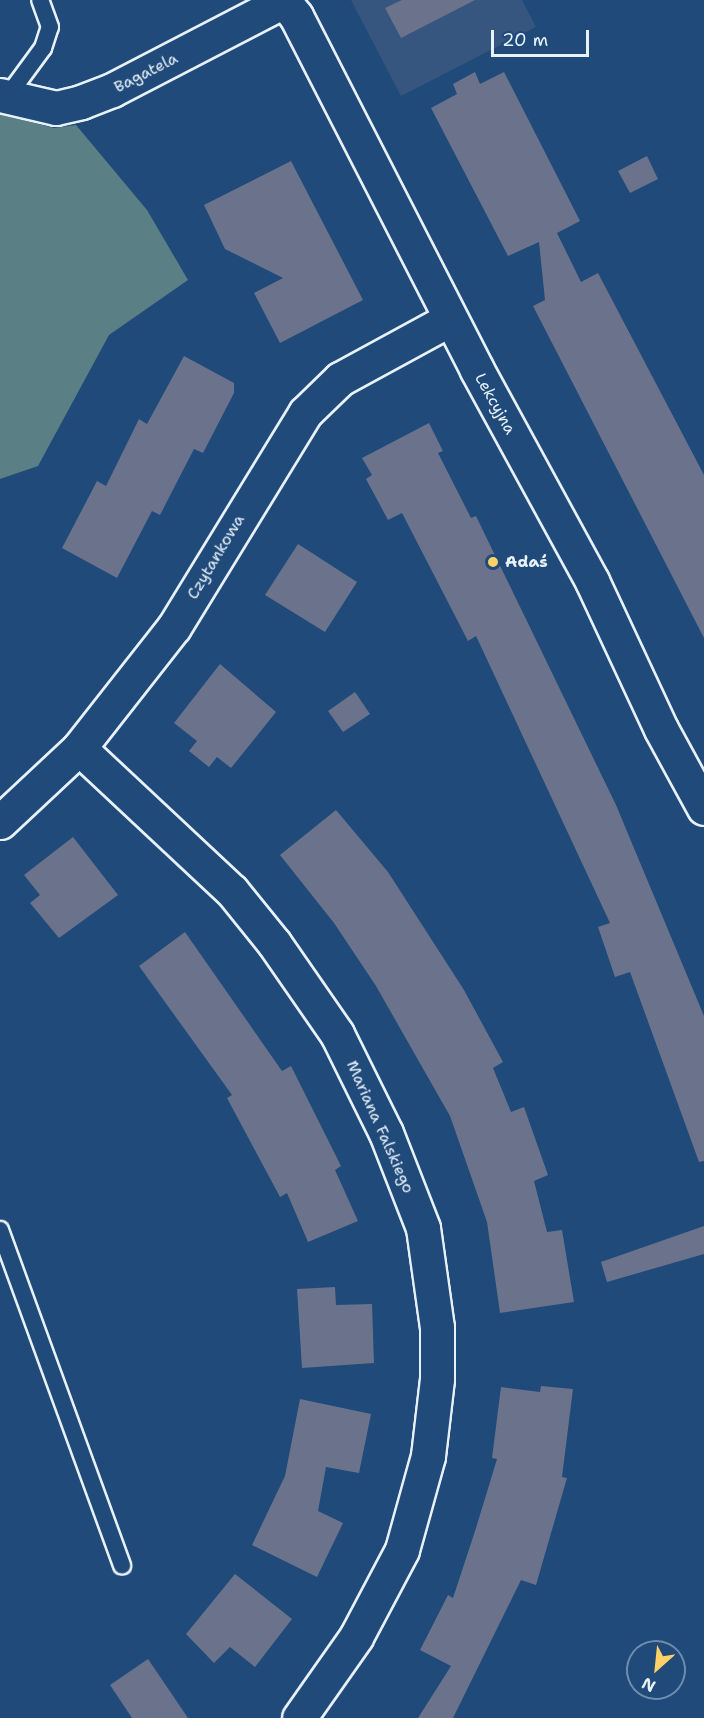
<!DOCTYPE html>
<html>
<head>
<meta charset="utf-8">
<style>
  body { margin:0 }
  #map { position:relative; width:704px; height:1718px; overflow:hidden; background:#1f4a7a; font-family:"Shantell Sans",sans-serif }
  div>[style] { position:absolute }
  [style*='--x'] { left:calc(var(--x)*1px); top:calc(var(--y)*1px); width:calc(var(--w)*1px); rotate:calc(var(--a)*1deg) }
  .built>* { inset:0; background:#36567f }
  .green>* { inset:0; background:#5a7f84 }
  .building>* { inset:0; background:#6a738b }
  .roads { filter:drop-shadow(2px 0 #e8f1f8) drop-shadow(-2px 0 #e8f1f8) drop-shadow(0 2px #e8f1f8) drop-shadow(0 -2px #e8f1f8) }
  .service>* { height:16px; margin:-8px; padding:0 8px; transform-origin:8px; border-radius:8px; background:#1f4a7a }
  .minor>* { height:33px; margin:-16.5px; padding:0 16.5px; transform-origin:16.5px; border-radius:16.5px; background:#1f4a7a }
  .dots>* { width:16px; height:16px; translate:-50% -50%; box-sizing:border-box; border:3px solid #1f4a7a; border-radius:50% }
  span { translate:-50% -50%; white-space:nowrap; text-align:center; line-height:1.15; -webkit-text-stroke:5px #1f4a7a; paint-order:stroke }
  .street-label { font-size:16px; color:#e8f1f8 }
  .poi-label { font-size:16px; color:#e8f1f8; font-weight:700 }
  .left { translate:0 -50%; text-align:left }
  .north { position:absolute; left:626px; top:1640px; width:60px; height:60px; box-sizing:border-box; background:#1f4a7a; border:2px solid #6f8dac; border-radius:50%; rotate:207deg; font-size:16px; font-weight:700; line-height:24px; text-align:center; color:#e8f1f8 }
  .north::after { content:''; display:block; margin:auto; width:21px; height:27px; background:#ffd166; clip-path:polygon(50% 0,100% 100%,50% 72%,0 100%) }
  .scale { position:absolute; left:491px; top:30px; width:98px; height:27px; box-sizing:border-box; border:3px solid #e8f1f8; border-top:0; padding-left:8px; font-size:18px; line-height:21px; white-space:nowrap; color:#e8f1f8; -webkit-text-stroke:4px #1f4a7a; paint-order:stroke }
</style>
</head>
<body>
<div id="map">
  <div class="built">
    <i style="clip-path:polygon(351px 0,522px 0,536px 27px,401px 96px)"></i>
  </div>
  <div class="green">
    <i style="clip-path:polygon(0 114px,54px 128px,76px 125px,147px 210px,188px 280px,109px 335px,38px 466px,0 479px)"></i>
  </div>
  <div class="building">
    <i style="clip-path:polygon(402px 0,475px 0,401px 38px,385px 8px)"></i>
    <i style="clip-path:polygon(475px 72px,480px 84px,504px 72px,580px 221px,557px 233px,581px 282px,598px 273px,704px 475px,704px 638px,533px 306px,545px 300px,539px 242px,508px 256px,431px 108px,457px 94px,453px 84px)"></i>
    <i style="clip-path:polygon(647px 156px,658px 179px,630px 193px,618px 171px)"></i>
    <i style="clip-path:polygon(291px 161px,363px 300px,280px 343px,254px 293px,283px 278px,225px 249px,204px 205px)"></i>
    <i style="clip-path:polygon(184px 356px,234px 383px,234px 393px,203px 453px,194px 449px,160px 515px,152px 511px,117px 578px,62px 548px,97px 481px,106px 486px,139px 419px,147px 424px)"></i>
    <i style="clip-path:polygon(429px 423px,443px 451px,438px 453px,471px 518px,476px 516px,616px 805px,704px 1016px,704px 1161px,699px 1162px,630px 972px,615px 977px,598px 927px,610px 923px,476px 636px,468px 641px,402px 513px,388px 520px,366px 479px,372px 475px,362px 458px)"></i>
    <i style="clip-path:polygon(298px 544px,357px 582px,325px 632px,265px 595px)"></i>
    <i style="clip-path:polygon(220px 664px,276px 712px,231px 768px,217px 757px,209px 767px,189px 751px,197px 741px,174px 723px)"></i>
    <i style="clip-path:polygon(355px 692px,370px 714px,343px 732px,328px 711px)"></i>
    <i style="clip-path:polygon(336px 810px,388px 872px,464px 990px,503px 1062px,493px 1068px,511px 1112px,524px 1107px,548px 1175px,534px 1181px,547px 1232px,562px 1230px,574px 1302px,500px 1313px,487px 1222px,450px 1116px,376px 986px,334px 923px,280px 855px)"></i>
    <i style="clip-path:polygon(73px 837px,118px 895px,59px 938px,30px 903px,40px 895px,24px 875px)"></i>
    <i style="clip-path:polygon(185px 932px,282px 1071px,291px 1066px,341px 1166px,335px 1170px,358px 1221px,308px 1242px,287px 1193px,280px 1197px,227px 1098px,232px 1095px,139px 966px)"></i>
    <i style="clip-path:polygon(704px 1226px,704px 1254px,607px 1282px,601px 1262px)"></i>
    <i style="clip-path:polygon(335px 1287px,336px 1305px,372px 1304px,374px 1363px,302px 1368px,297px 1289px)"></i>
    <i style="clip-path:polygon(541px 1386px,573px 1389px,562px 1477px,567px 1478px,536px 1585px,521px 1580px,453px 1718px,418px 1718px,451px 1666px,420px 1650px,448px 1595px,453px 1598px,476px 1528px,497px 1459px,492px 1458px,501px 1387px,540px 1392px)"></i>
    <i style="clip-path:polygon(300px 1399px,371px 1414px,359px 1473px,326px 1467px,318px 1511px,343px 1523px,317px 1577px,252px 1545px,285px 1476px)"></i>
    <i style="clip-path:polygon(235px 1574px,292px 1619px,255px 1667px,230px 1647px,214px 1663px,186px 1634px)"></i>
    <i style="clip-path:polygon(148px 1659px,165px 1684px,188px 1718px,132px 1718px,110px 1685px)"></i>
  </div>
  <div class="roads">
    <div class="service">
      <i style="--x:7;--y:97;--w:61;--a:-53.7"></i>
      <i style="--x:43;--y:48;--w:22;--a:-72"></i>
      <i style="--x:50;--y:27;--w:29;--a:-110"></i>
      <i style="--x:0;--y:1230;--w:357;--a:70"></i>
    </div>
    <div class="minor">
      <i style="--x:283;--y:0;--w:21;--a:51"></i>
      <i style="--x:296;--y:16;--w:398;--a:62.9"></i>
      <i style="--x:477;--y:370;--w:240;--a:61.4"></i>
      <i style="--x:592;--y:581;--w:163;--a:65"></i>
      <i style="--x:661;--y:729;--w:90;--a:61.4"></i>
      <i style="--x:0;--y:95;--w:57;--a:13.1"></i>
      <i style="--x:56;--y:108;--w:26;--a:-13"></i>
      <i style="--x:81;--y:102;--w:33;--a:-21"></i>
      <i style="--x:112;--y:90;--w:194;--a:-27.4"></i>
      <i style="--x:79;--y:748;--w:209;--a:43.1"></i>
      <i style="--x:232;--y:891;--w:67;--a:51.1"></i>
      <i style="--x:274;--y:943;--w:111;--a:55.3"></i>
      <i style="--x:337;--y:1034;--w:110;--a:63.7"></i>
      <i style="--x:386;--y:1133;--w:102;--a:68.7"></i>
      <i style="--x:423;--y:1228;--w:100;--a:82"></i>
      <i style="--x:437;--y:1327;--w:52;--a:90"></i>
      <i style="--x:437;--y:1379;--w:78;--a:96.7"></i>
      <i style="--x:428;--y:1456;--w:98;--a:105.5"></i>
      <i style="--x:402;--y:1550;--w:98;--a:117.9"></i>
      <i style="--x:356;--y:1637;--w:99;--a:125.1"></i>
      <i style="--x:0;--y:822;--w:108;--a:-43.1"></i>
      <i style="--x:79;--y:748;--w:154;--a:-51.9"></i>
      <i style="--x:174;--y:627;--w:251;--a:-58.5"></i>
      <i style="--x:305;--y:413;--w:49;--a:-44.2"></i>
      <i style="--x:340;--y:379;--w:125;--a:-28.6"></i>
    </div>
  </div>
  <div class="dots">
    <i style="left:493px;top:562px;background:#ffd166"></i>
  </div>
  <div class="street-label">
    <span style="left:146px;top:73px;rotate:-27deg">Bagatela</span>
    <span style="left:495px;top:404px;rotate:61deg">Lekcyjna</span>
    <span style="left:216px;top:557px;rotate:-59deg">Czytankowa</span>
    <span style="left:380px;top:1127px;rotate:66deg">Mariana Falskiego</span>
  </div>
  <div class="poi-label">
    <span class="left" style="left:505px;top:562px">Adaś</span>
  </div>
  <div class="north">N</div>
  <div class="scale">20 m</div>
</div>
</body>
</html>
